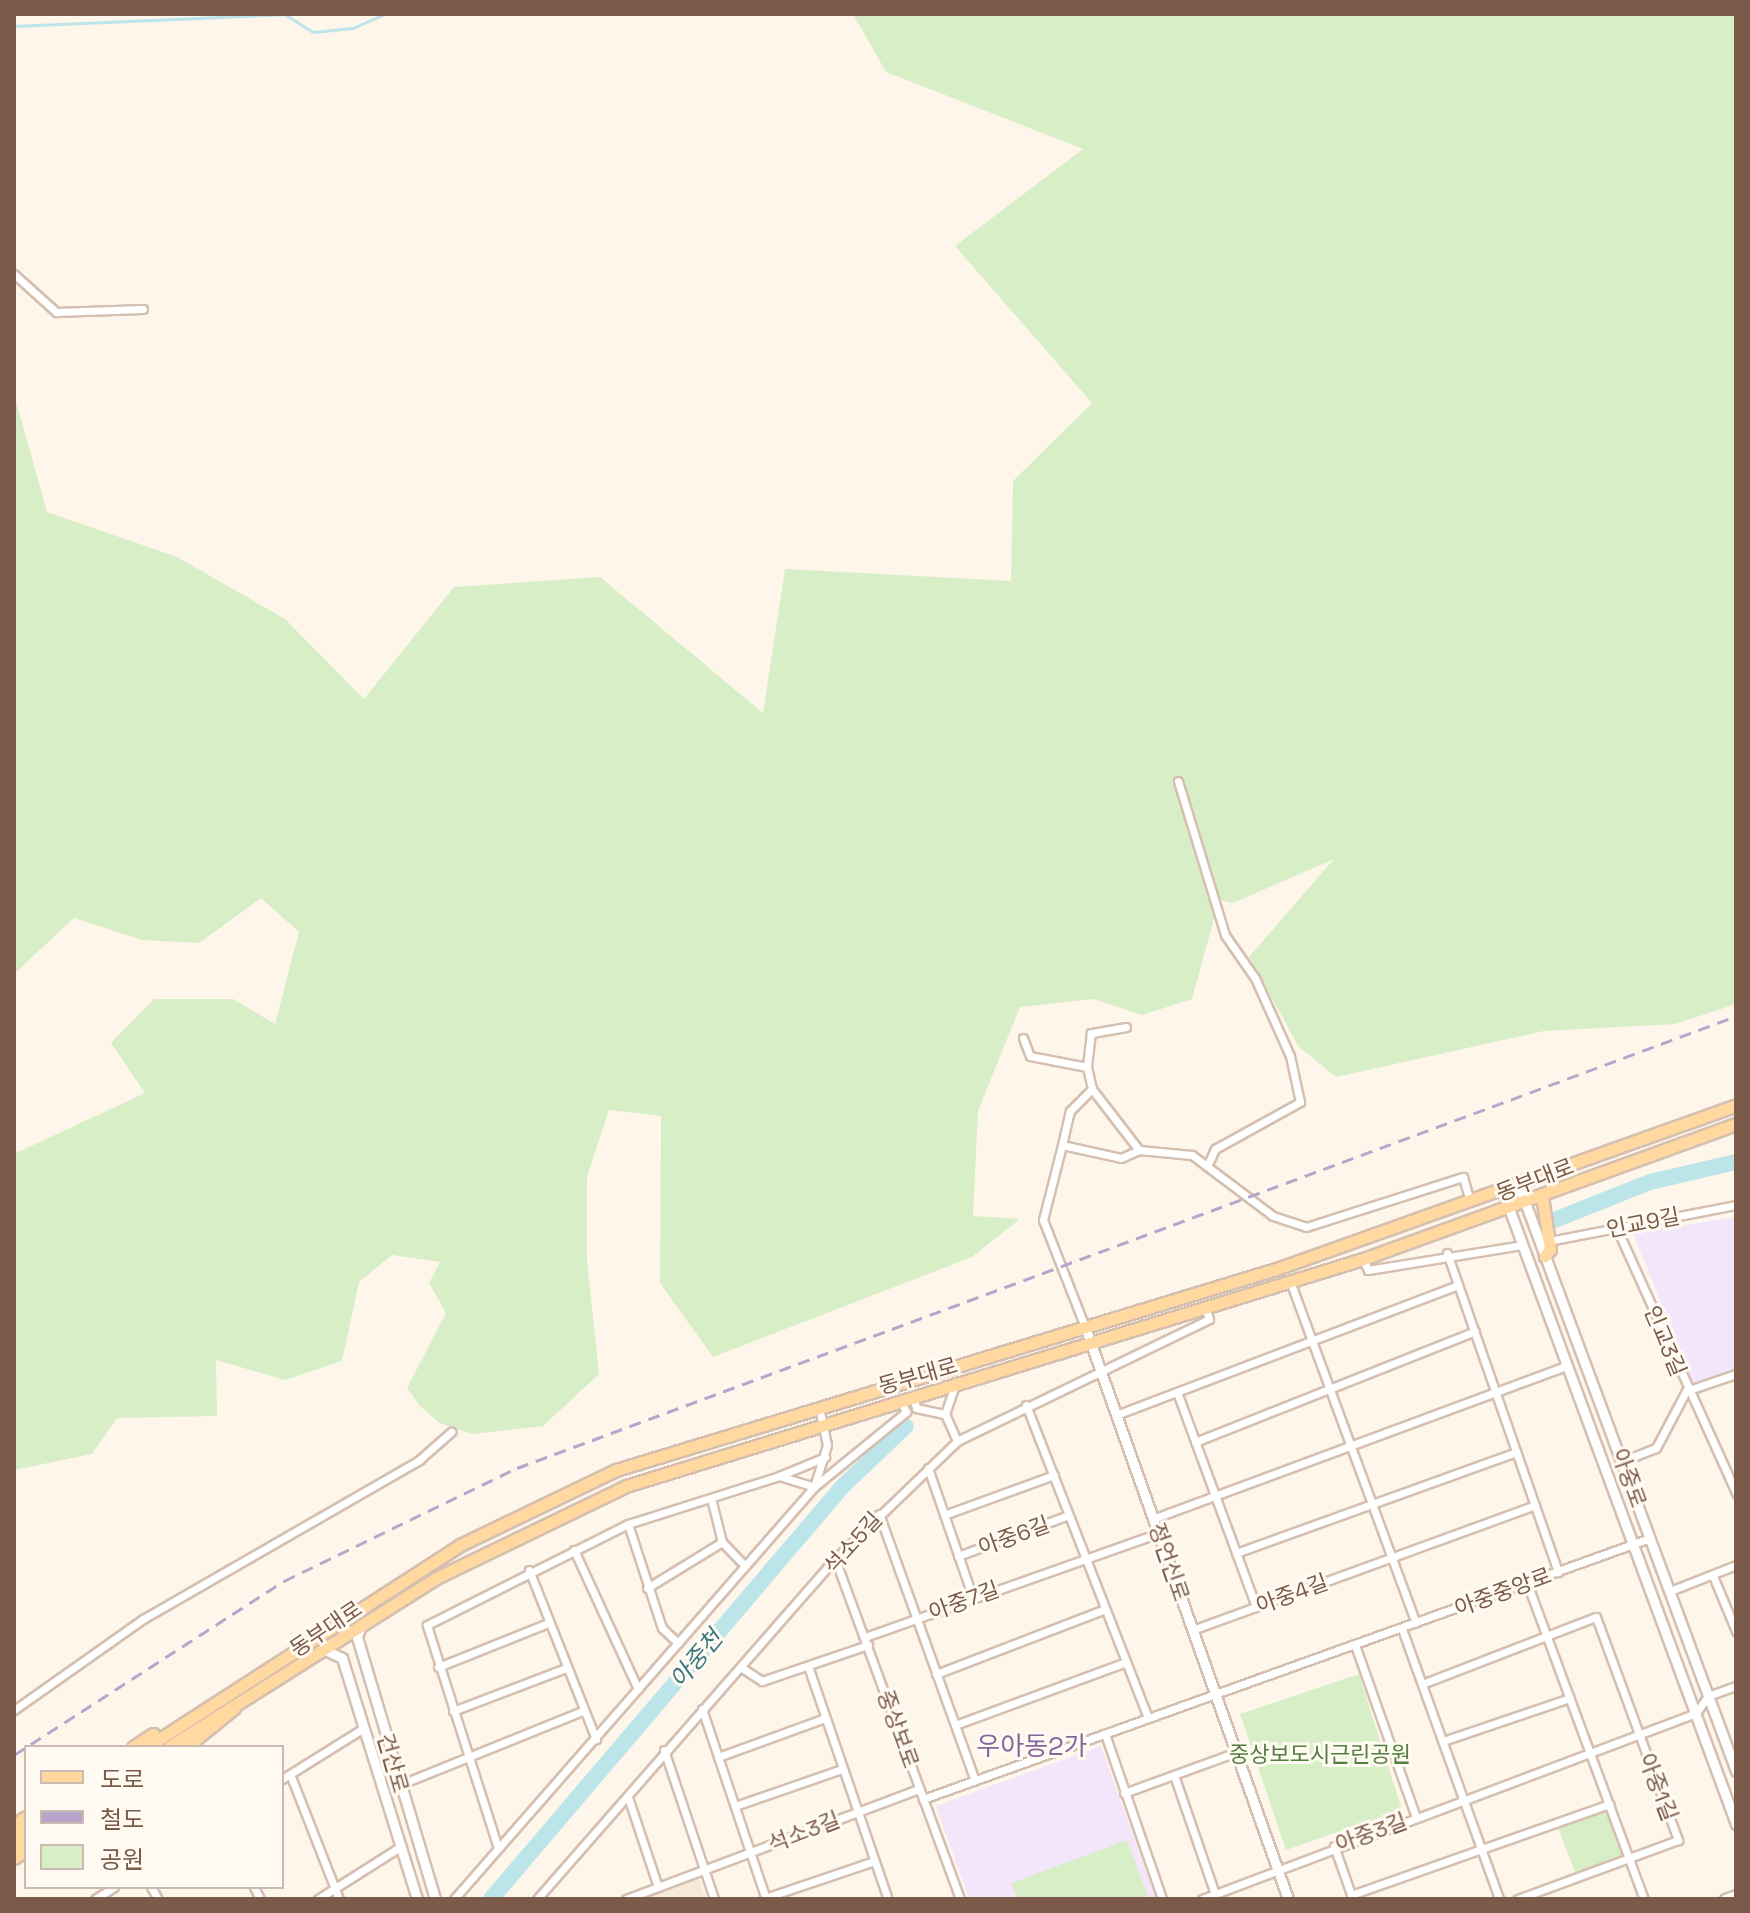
<!DOCTYPE html>
<html>
<head>
<meta charset="utf-8">
<style>
  body { margin:0 }
  #map { position:relative; width:1750px; height:1913px; overflow:hidden; background:#fef6ea; font-family:"Space Grotesk","Noto Sans KR",sans-serif }
  div>[style] { position:absolute }
  [style*='--x'] { left:calc(var(--x)*1px); top:calc(var(--y)*1px); width:calc(var(--w)*1px); rotate:calc(var(--a)*1deg) }
  .residential>* { inset:0; background:#f7e8d8 }
  .education>* { inset:0; background:#f3e6fb }
  .green>* { inset:0; background:#d8eec6 }
  .stream>* { height:3px; margin:-1.5px; padding:0 1.5px; transform-origin:1.5px; border-radius:1.5px; background:#bce5ea }
  .river>* { height:16px; margin:-8px; padding:0 8px; transform-origin:8px; border-radius:8px; background:#bce5ea }
  .roads { filter:drop-shadow(2px 0 #d5bfb1) drop-shadow(-2px 0 #d5bfb1) drop-shadow(0 2px #d5bfb1) drop-shadow(0 -2px #d5bfb1) }
  .minor>* { height:7px; margin:-3.5px; padding:0 3.5px; transform-origin:3.5px; border-radius:3.5px; background:#fff }
  .tertiary>* { height:9px; margin:-4.5px; padding:0 4.5px; transform-origin:4.5px; border-radius:4.5px; background:#fff }
  .primary>* { height:11px; margin:-5.5px; padding:0 5.5px; transform-origin:5.5px; border-radius:5.5px; background:#ffd9a0 }
  .rail>* { height:3px; margin-top:-1.5px; transform-origin:0; background:repeating-linear-gradient(90deg,#b8a5cb 0 12px,transparent 0 20px) }
  span { translate:-50% -50%; white-space:nowrap; text-align:center; line-height:1.15; -webkit-text-stroke:6px #fffaf2; paint-order:stroke }
  .street-label { font-size:22px; color:#7c5a4a }
  .park-label { font-size:22px; color:#527d3e }
  .water-label { font-size:24px; color:#3b7882; font-style:italic }
  .quarter-label { font-size:26px; color:#8a669f }
  .frame { position:absolute; inset:0; border:16px solid #7c5a4a; pointer-events:none }
  .legend { position:absolute; left:24px; top:1745px; width:260px; height:144px; box-sizing:border-box; background:#fffaf2; border:2px solid #cbbaaf; margin:0; padding:10px 14px; list-style:none; font-size:24px; color:#7c5a4a }
  .legend li { display:flex; align-items:center; gap:16px; height:40px }
  .legend b { width:40px; border:2px solid #cbbaaf }
</style>
</head>
<body>
<div id="map">
  <div class="residential">
    <i style="clip-path:polygon(699px 1878px,706px 1899px,643px 1899px)"></i>
  </div>
  <div class="education">
    <i style="clip-path:polygon(1736px 1217px,1736px 1369px,1693px 1384px,1633px 1233px)"></i>
    <i style="clip-path:polygon(1101px 1746px,1156px 1899px,969px 1899px,936px 1806px)"></i>
  </div>
  <div class="green">
    <i style="clip-path:polygon(853px 14px,1736px 14px,1736px 1004px,1675px 1024px,1544px 1031px,1336px 1077px,1299px 1047px,1249px 957px,1334px 859px,1233px 903px,1219px 900px,1192px 999px,1142px 1015px,1093px 999px,1020px 1007px,978px 1111px,973px 1216px,1020px 1219px,972px 1257px,713px 1357px,660px 1283px,661px 1116px,609px 1110px,587px 1177px,587px 1260px,599px 1374px,543px 1426px,473px 1434px,440px 1423px,420px 1406px,407px 1388px,446px 1313px,429px 1283px,440px 1262px,392px 1255px,359px 1282px,342px 1361px,285px 1380px,216px 1360px,217px 1416px,117px 1418px,92px 1454px,14px 1470px,14px 1154px,145px 1093px,111px 1043px,154px 999px,233px 999px,275px 1024px,299px 932px,261px 898px,199px 943px,142px 940px,74px 918px,14px 974px,14px 394px,47px 512px,177px 557px,285px 619px,364px 699px,454px 587px,600px 577px,763px 713px,785px 569px,1011px 581px,1013px 481px,1092px 403px,955px 246px,1083px 149px,886px 72px)"></i>
    <i style="clip-path:polygon(1359px 1674px,1402px 1810px,1286px 1850px,1240px 1714px)"></i>
    <i style="clip-path:polygon(1609px 1804px,1630px 1857px,1577px 1877px,1556px 1823px)"></i>
    <i style="clip-path:polygon(1127px 1840px,1149px 1899px,1017px 1899px,1011px 1883px)"></i>
  </div>
  <div class="stream">
    <i style="--x:736;--y:14;--w:11;--a:0"></i>
    <i style="--x:14;--y:26;--w:270;--a:-2.5"></i>
    <i style="--x:284;--y:14;--w:34;--a:32"></i>
    <i style="--x:313;--y:32;--w:40;--a:-5.7"></i>
    <i style="--x:353;--y:28;--w:34;--a:-24"></i>
  </div>
  <div class="river">
    <i style="--x:1552;--y:1221;--w:105;--a:-21.7"></i>
    <i style="--x:1650;--y:1182;--w:88;--a:-13.1"></i>
    <i style="--x:491;--y:1899;--w:541;--a:-49.57"></i>
    <i style="--x:842;--y:1487;--w:88;--a:-43.6"></i>
  </div>
  <div class="roads">
    <div class="minor">
      <i style="--x:14;--y:274;--w:57;--a:42.1"></i>
      <i style="--x:56;--y:312;--w:87;--a:-2"></i>
      <i style="--x:1178;--y:781;--w:161;--a:73"></i>
      <i style="--x:1225;--y:935;--w:52;--a:55.1"></i>
      <i style="--x:1255;--y:978;--w:85;--a:65.8"></i>
      <i style="--x:1290;--y:1056;--w:47;--a:77.7"></i>
      <i style="--x:1300;--y:1102;--w:97;--a:151.1"></i>
      <i style="--x:1215;--y:1149;--w:19;--a:115"></i>
      <i style="--x:1126;--y:1027;--w:36;--a:170"></i>
      <i style="--x:1091;--y:1033;--w:34;--a:97"></i>
      <i style="--x:1087;--y:1067;--w:23;--a:77"></i>
      <i style="--x:1092;--y:1089;--w:77;--a:52.4"></i>
      <i style="--x:1023;--y:1038;--w:19;--a:69"></i>
      <i style="--x:1030;--y:1056;--w:58;--a:10.9"></i>
      <i style="--x:1062;--y:1145;--w:35;--a:-77"></i>
      <i style="--x:1070;--y:1111;--w:31;--a:-45"></i>
      <i style="--x:1617;--y:1229;--w:290;--a:65.7"></i>
      <i style="--x:1549;--y:1241;--w:190;--a:-10.9"></i>
      <i style="--x:1447;--y:1253;--w:338;--a:70.8"></i>
      <i style="--x:1363;--y:1259;--w:12;--a:66"></i>
      <i style="--x:1368;--y:1270;--w:157;--a:-9.2"></i>
      <i style="--x:1290;--y:1281;--w:364;--a:69.8"></i>
      <i style="--x:1085;--y:1327;--w:115;--a:-111.4"></i>
      <i style="--x:1043;--y:1220;--w:77;--a:-75.8"></i>
      <i style="--x:1062;--y:1145;--w:60;--a:12.4"></i>
      <i style="--x:1121;--y:1158;--w:20;--a:-24"></i>
      <i style="--x:1139;--y:1150;--w:53;--a:5.4"></i>
      <i style="--x:1192;--y:1155;--w:101;--a:37"></i>
      <i style="--x:1273;--y:1216;--w:35;--a:18"></i>
      <i style="--x:1306;--y:1227;--w:165;--a:-17.7"></i>
      <i style="--x:1463;--y:1177;--w:26;--a:74"></i>
      <i style="--x:1177;--y:1392;--w:229;--a:69.8"></i>
      <i style="--x:913;--y:1396;--w:12;--a:76"></i>
      <i style="--x:916;--y:1408;--w:30;--a:12"></i>
      <i style="--x:1026;--y:1405;--w:336;--a:68.7"></i>
      <i style="--x:945;--y:1414;--w:34;--a:-71"></i>
      <i style="--x:945;--y:1414;--w:30;--a:66"></i>
      <i style="--x:1116;--y:1415;--w:366;--a:-20.8"></i>
      <i style="--x:1195;--y:1442;--w:301;--a:-21.6"></i>
      <i style="--x:1623;--y:1461;--w:35;--a:-22"></i>
      <i style="--x:1656;--y:1448;--w:64;--a:-62.2"></i>
      <i style="--x:1686;--y:1391;--w:53;--a:-18.8"></i>
      <i style="--x:928;--y:1468;--w:138;--a:70.9"></i>
      <i style="--x:779;--y:1476;--w:50;--a:-22.4"></i>
      <i style="--x:711;--y:1498;--w:45;--a:76"></i>
      <i style="--x:722;--y:1542;--w:30;--a:46"></i>
      <i style="--x:879;--y:1514;--w:283;--a:70.2"></i>
      <i style="--x:944;--y:1515;--w:117;--a:-20"></i>
      <i style="--x:1155;--y:1518;--w:440;--a:-20.3"></i>
      <i style="--x:628;--y:1524;--w:109;--a:71.9"></i>
      <i style="--x:662;--y:1628;--w:22;--a:43"></i>
      <i style="--x:574;--y:1550;--w:153;--a:65.3"></i>
      <i style="--x:1236;--y:1553;--w:298;--a:-19.8"></i>
      <i style="--x:958;--y:1556;--w:118;--a:-20.3"></i>
      <i style="--x:835;--y:1559;--w:362;--a:69.8"></i>
      <i style="--x:529;--y:1570;--w:182;--a:68.4"></i>
      <i style="--x:1713;--y:1576;--w:60;--a:67.3"></i>
      <i style="--x:1527;--y:1583;--w:337;--a:69.7"></i>
      <i style="--x:647;--y:1588;--w:88;--a:-31.5"></i>
      <i style="--x:1670;--y:1591;--w:71;--a:-21.5"></i>
      <i style="--x:1402;--y:1629;--w:287;--a:70.2"></i>
      <i style="--x:1192;--y:1630;--w:365;--a:-20"></i>
      <i style="--x:865;--y:1637;--w:312;--a:-19.5"></i>
      <i style="--x:1355;--y:1645;--w:182;--a:70.5"></i>
      <i style="--x:808;--y:1666;--w:246;--a:71.1"></i>
      <i style="--x:438;--y:1667;--w:118;--a:-21.8"></i>
      <i style="--x:742;--y:1668;--w:24;--a:33"></i>
      <i style="--x:762;--y:1681;--w:112;--a:-18.8"></i>
      <i style="--x:936;--y:1674;--w:181;--a:-21"></i>
      <i style="--x:1422;--y:1684;--w:186;--a:-21.1"></i>
      <i style="--x:1596;--y:1617;--w:238;--a:69.8"></i>
      <i style="--x:1678;--y:1840;--w:171;--a:159.8"></i>
      <i style="--x:702;--y:1709;--w:200;--a:71.4"></i>
      <i style="--x:14;--y:1710;--w:158;--a:-35.2"></i>
      <i style="--x:143;--y:1619;--w:319;--a:-29.9"></i>
      <i style="--x:419;--y:1460;--w:43;--a:-41.2"></i>
      <i style="--x:453;--y:1711;--w:118;--a:-20.9"></i>
      <i style="--x:955;--y:1725;--w:182;--a:-20.2"></i>
      <i style="--x:1105;--y:1734;--w:175;--a:70.9"></i>
      <i style="--x:1443;--y:1741;--w:134;--a:-18.7"></i>
      <i style="--x:664;--y:1750;--w:157;--a:71.4"></i>
      <i style="--x:718;--y:1757;--w:114;--a:-20"></i>
      <i style="--x:290;--y:1774;--w:134;--a:68.6"></i>
      <i style="--x:1174;--y:1775;--w:126;--a:71"></i>
      <i style="--x:282;--y:1779;--w:94;--a:-32"></i>
      <i style="--x:399;--y:1785;--w:197;--a:-22"></i>
      <i style="--x:1124;--y:1793;--w:114;--a:-20"></i>
      <i style="--x:628;--y:1797;--w:95;--a:71.6"></i>
      <i style="--x:923;--y:1799;--w:772;--a:-19.75"></i>
      <i style="--x:735;--y:1806;--w:113;--a:-19.1"></i>
      <i style="--x:1334;--y:1846;--w:54;--a:70.6"></i>
      <i style="--x:498;--y:1848;--w:234;--a:-107.7"></i>
      <i style="--x:427;--y:1625;--w:225;--a:-26.7"></i>
      <i style="--x:628;--y:1524;--w:158;--a:-17.6"></i>
      <i style="--x:779;--y:1476;--w:37;--a:17"></i>
      <i style="--x:814;--y:1487;--w:44;--a:-72.8"></i>
      <i style="--x:827;--y:1445;--w:39;--a:-102"></i>
      <i style="--x:151;--y:1887;--w:14;--a:60"></i>
      <i style="--x:254;--y:1887;--w:13;--a:63"></i>
      <i style="--x:1351;--y:1895;--w:274;--a:-19.4"></i>
      <i style="--x:765;--y:1898;--w:115;--a:-18.7"></i>
      <i style="--x:95;--y:1899;--w:22;--a:-32"></i>
      <i style="--x:318;--y:1899;--w:97;--a:-32.4"></i>
      <i style="--x:454;--y:1899;--w:547;--a:-48.85"></i>
      <i style="--x:814;--y:1487;--w:119;--a:-39.2"></i>
      <i style="--x:906;--y:1412;--w:13;--a:-117"></i>
      <i style="--x:537;--y:1899;--w:452;--a:-48.8"></i>
      <i style="--x:835;--y:1559;--w:170;--a:-44"></i>
      <i style="--x:957;--y:1441;--w:280;--a:-25.8"></i>
      <i style="--x:1209;--y:1319;--w:9;--a:-108"></i>
      <i style="--x:626;--y:1899;--w:313;--a:-20.6"></i>
      <i style="--x:1202;--y:1899;--w:528;--a:-20.63"></i>
      <i style="--x:1696;--y:1713;--w:21;--a:-55"></i>
      <i style="--x:1708;--y:1696;--w:30;--a:-20"></i>
    </div>
    <div class="tertiary">
      <i style="--x:1519;--y:1186;--w:624;--a:69.65"></i>
      <i style="--x:1503;--y:1192;--w:674;--a:69.76"></i>
      <i style="--x:1085;--y:1327;--w:607;--a:70.46"></i>
      <i style="--x:361;--y:1626;--w:12;--a:110"></i>
      <i style="--x:357;--y:1637;--w:273;--a:73.4"></i>
      <i style="--x:325;--y:1650;--w:19;--a:25"></i>
      <i style="--x:342;--y:1658;--w:252;--a:72.7"></i>
      <i style="--x:1725;--y:1899;--w:12;--a:-20"></i>
    </div>
    <div class="primary">
      <i style="--x:1542;--y:1196;--w:54;--a:81.4"></i>
      <i style="--x:1550;--y:1249;--w:9;--a:126"></i>
      <i style="--x:133;--y:1747;--w:24;--a:-33"></i>
      <i style="--x:147;--y:1747;--w:373;--a:-32.8"></i>
      <i style="--x:460;--y:1545;--w:173;--a:-25.7"></i>
      <i style="--x:616;--y:1470;--w:693;--a:-16.94"></i>
      <i style="--x:1279;--y:1268;--w:485;--a:-19.6"></i>
      <i style="--x:169;--y:1747;--w:316;--a:-32.3"></i>
      <i style="--x:436;--y:1578;--w:211;--a:-25.8"></i>
      <i style="--x:626;--y:1486;--w:771;--a:-17.12"></i>
      <i style="--x:1363;--y:1259;--w:397;--a:-19.9"></i>
      <i style="--x:186;--y:1747;--w:62;--a:-39.1"></i>
      <i style="--x:14;--y:1825;--w:14;--a:-34"></i>
      <i style="--x:14;--y:1835;--w:14;--a:-34"></i>
      <i style="--x:14;--y:1848;--w:14;--a:-34"></i>
      <i style="--x:14;--y:1858;--w:14;--a:-34"></i>
    </div>
  </div>
  <div class="rail">
    <i style="--x:14;--y:1755;--w:321;--a:-32.8"></i>
    <i style="--x:284;--y:1581;--w:259;--a:-25.9"></i>
    <i style="--x:517;--y:1468;--w:1300;--a:-20.34"></i>
  </div>
  <div class="street-label">
    <span style="left:1535px;top:1180px;rotate:-21deg">동부대로</span>
    <span style="left:1643px;top:1223px;rotate:-11deg">인교9길</span>
    <span style="left:1665px;top:1341px;rotate:67deg">인교3길</span>
    <span style="left:918px;top:1376px;rotate:-16deg">동부대로</span>
    <span style="left:1629px;top:1478px;rotate:70deg">아중로</span>
    <span style="left:1014px;top:1536px;rotate:-20deg">아중6길</span>
    <span style="left:853px;top:1543px;rotate:-48deg">석소5길</span>
    <span style="left:1169px;top:1562px;rotate:71deg">정언신로</span>
    <span style="left:1503px;top:1592px;rotate:-20deg">아중중앙로</span>
    <span style="left:1292px;top:1594px;rotate:-20deg">아중4길</span>
    <span style="left:964px;top:1601px;rotate:-20deg">아중7길</span>
    <span style="left:326px;top:1629px;rotate:-34deg">동부대로</span>
    <span style="left:898px;top:1729px;rotate:70deg">중상보로</span>
    <span style="left:393px;top:1763px;rotate:74deg">건산로</span>
    <span style="left:1658px;top:1787px;rotate:69deg">아중1길</span>
    <span style="left:804px;top:1832px;rotate:-21deg">석소3길</span>
    <span style="left:1371px;top:1833px;rotate:-20deg">아중3길</span>
  </div>
  <div class="park-label">
    <span style="left:1320px;top:1755px">중상보도시근린공원</span>
  </div>
  <div class="water-label">
    <span style="left:696px;top:1659px;rotate:-50deg">아중천</span>
  </div>
  <div class="quarter-label">
    <span style="left:1032px;top:1747px">우아동2가</span>
  </div>
  <div class="frame"></div>
  <ul class="legend">
  <li><b style="height:10px;background:#ffd9a0"></b>도로</li>
  <li><b style="height:10px;background:#b8a5cb"></b>철도</li>
  <li><b style="height:22px;background:#d8eec6"></b>공원</li>
  </ul>
</div>
</body>
</html>
